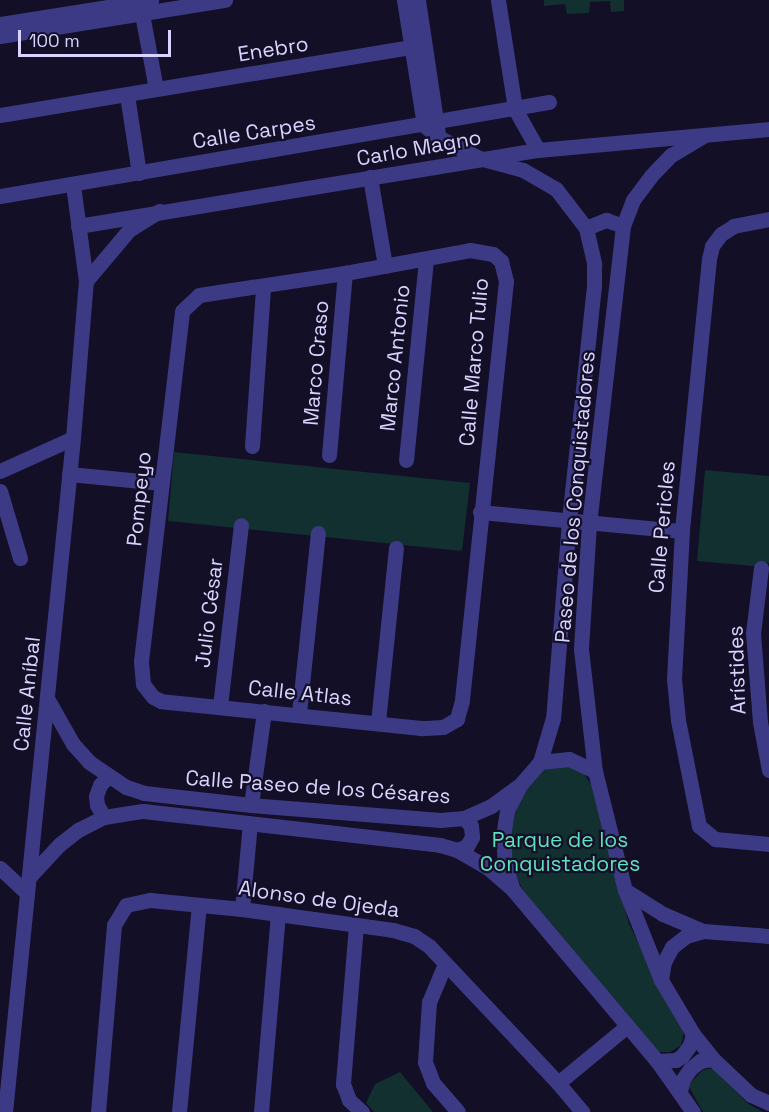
<!DOCTYPE html>
<html>
<head>
<meta charset="utf-8">
<style>
  body { margin:0 }
  #map { position:relative; width:769px; height:1112px; overflow:hidden; background:#130f26; font-family:"Space Grotesk",sans-serif }
  div>[style] { position:absolute }
  [style*='--x'] { left:calc(var(--x)*1px); top:calc(var(--y)*1px); width:calc(var(--w)*1px); rotate:calc(var(--a)*1deg) }
  .green>* { inset:0; background:#12302f }
  .minor>* { height:15px; margin:-7.5px; padding:0 7.5px; transform-origin:7.5px; border-radius:7.5px; background:#3d3a85 }
  span { translate:-50% -50%; white-space:nowrap; text-align:center; line-height:1.15; -webkit-text-stroke:4.5px #130f26; paint-order:stroke }
  .street-label { font-size:21px; color:#d9d4ff }
  .park-label { font-size:21px; color:#5fe0c0 }
  .scale { position:absolute; left:18px; top:30px; width:153px; height:27px; box-sizing:border-box; border:3px solid #d9d4ff; border-top:0; padding-left:8px; font-size:18px; line-height:21px; white-space:nowrap; color:#d9d4ff; -webkit-text-stroke:4px #130f26; paint-order:stroke }
</style>
</head>
<body>
<div id="map">
  <div class="green">
    <i style="clip-path:polygon(544px 0,624px 0,624px 11px,611px 12px,610px 1px,590px 2px,589px 13px,567px 14px,565px 4px,544px 6px)"></i>
    <i style="clip-path:polygon(174px 452px,470px 483px,462px 551px,168px 521px)"></i>
    <i style="clip-path:polygon(705px 470px,769px 476px,769px 563px,752px 566px,697px 561px)"></i>
    <i style="clip-path:polygon(561px 763px,581px 769px,592px 786px,629px 924px,684px 1033px,681px 1045px,670px 1052px,658px 1052px,523px 891px,512px 864px,509px 833px,521px 795px,538px 772px)"></i>
    <i style="clip-path:polygon(713px 1068px,747px 1103px,763px 1112px,703px 1112px,688px 1085px,703px 1070px)"></i>
    <i style="clip-path:polygon(400px 1072px,433px 1112px,374px 1112px,366px 1103px,375px 1084px)"></i>
  </div>
  <div class="minor">
    <i style="--x:404;--y:0;--w:127;--a:80.9"></i>
    <i style="--x:424;--y:125;--w:18;--a:41"></i>
    <i style="--x:438;--y:137;--w:46;--a:27.1"></i>
    <i style="--x:479;--y:158;--w:46;--a:15.3"></i>
    <i style="--x:523;--y:170;--w:38;--a:30"></i>
    <i style="--x:556;--y:189;--w:49;--a:52.4"></i>
    <i style="--x:586;--y:228;--w:37;--a:77"></i>
    <i style="--x:594;--y:264;--w:22;--a:90"></i>
    <i style="--x:594;--y:286;--w:236;--a:96.1"></i>
    <i style="--x:569;--y:521;--w:198;--a:94.6"></i>
    <i style="--x:553;--y:718;--w:46;--a:106.5"></i>
    <i style="--x:540;--y:762;--w:30;--a:131"></i>
    <i style="--x:520;--y:785;--w:29;--a:117"></i>
    <i style="--x:507;--y:811;--w:26;--a:99"></i>
    <i style="--x:503;--y:837;--w:27;--a:86"></i>
    <i style="--x:505;--y:864;--w:27;--a:73"></i>
    <i style="--x:513;--y:890;--w:224;--a:49.9"></i>
    <i style="--x:657;--y:1061;--w:62;--a:54.8"></i>
    <i style="--x:418;--y:0;--w:135;--a:81.5"></i>
    <i style="--x:498;--y:0;--w:110;--a:81.1"></i>
    <i style="--x:515;--y:109;--w:47;--a:60.7"></i>
    <i style="--x:142;--y:14;--w:76;--a:79.4"></i>
    <i style="--x:0;--y:24;--w:153;--a:-9"></i>
    <i style="--x:0;--y:36;--w:228;--a:-9.1"></i>
    <i style="--x:127;--y:95;--w:79;--a:81.3"></i>
    <i style="--x:0;--y:115;--w:417;--a:-9.4"></i>
    <i style="--x:703;--y:136;--w:37;--a:149"></i>
    <i style="--x:671;--y:155;--w:29;--a:134"></i>
    <i style="--x:651;--y:176;--w:30;--a:127"></i>
    <i style="--x:633;--y:200;--w:28;--a:111"></i>
    <i style="--x:623;--y:226;--w:300;--a:96.5"></i>
    <i style="--x:589;--y:524;--w:125;--a:93.7"></i>
    <i style="--x:581;--y:649;--w:123;--a:83.5"></i>
    <i style="--x:595;--y:771;--w:123;--a:75.9"></i>
    <i style="--x:625;--y:890;--w:97;--a:68.2"></i>
    <i style="--x:661;--y:980;--w:63;--a:59.3"></i>
    <i style="--x:693;--y:1034;--w:32;--a:51"></i>
    <i style="--x:713;--y:1059;--w:52;--a:43.5"></i>
    <i style="--x:751;--y:1095;--w:20;--a:24"></i>
    <i style="--x:370;--y:177;--w:90;--a:80.4"></i>
    <i style="--x:73;--y:185;--w:97;--a:82.3"></i>
    <i style="--x:0;--y:196;--w:557;--a:-9.72"></i>
    <i style="--x:769;--y:219;--w:36;--a:169"></i>
    <i style="--x:734;--y:226;--w:15;--a:148"></i>
    <i style="--x:721;--y:234;--w:15;--a:127"></i>
    <i style="--x:712;--y:246;--w:13;--a:103"></i>
    <i style="--x:709;--y:259;--w:273;--a:95.7"></i>
    <i style="--x:682;--y:531;--w:148;--a:93.1"></i>
    <i style="--x:674;--y:679;--w:41;--a:84.4"></i>
    <i style="--x:678;--y:720;--w:108;--a:78.8"></i>
    <i style="--x:699;--y:826;--w:21;--a:39"></i>
    <i style="--x:715;--y:839;--w:54;--a:5.3"></i>
    <i style="--x:78;--y:226;--w:466;--a:-9.4"></i>
    <i style="--x:538;--y:150;--w:232;--a:-5.2"></i>
    <i style="--x:586;--y:228;--w:22;--a:-22"></i>
    <i style="--x:606;--y:220;--w:18;--a:19"></i>
    <i style="--x:470;--y:250;--w:23;--a:10"></i>
    <i style="--x:493;--y:254;--w:11;--a:41"></i>
    <i style="--x:501;--y:261;--w:21;--a:76"></i>
    <i style="--x:506;--y:281;--w:422;--a:96"></i>
    <i style="--x:462;--y:701;--w:19;--a:106"></i>
    <i style="--x:457;--y:719;--w:16;--a:150"></i>
    <i style="--x:443;--y:727;--w:22;--a:177"></i>
    <i style="--x:421;--y:728;--w:261;--a:-174.1"></i>
    <i style="--x:161;--y:701;--w:9;--a:-153"></i>
    <i style="--x:153;--y:697;--w:16;--a:-128"></i>
    <i style="--x:143;--y:684;--w:23;--a:-95"></i>
    <i style="--x:141;--y:661;--w:352;--a:-83.3"></i>
    <i style="--x:182;--y:311;--w:23;--a:-43"></i>
    <i style="--x:199;--y:295;--w:148;--a:-8.6"></i>
    <i style="--x:345;--y:273;--w:127;--a:-10.4"></i>
    <i style="--x:252;--y:446;--w:159;--a:-86"></i>
    <i style="--x:329;--y:455;--w:183;--a:-85"></i>
    <i style="--x:406;--y:460;--w:201;--a:-84.3"></i>
    <i style="--x:0;--y:471;--w:80;--a:-24.3"></i>
    <i style="--x:69;--y:474;--w:93;--a:5.5"></i>
    <i style="--x:0;--y:491;--w:70;--a:73.4"></i>
    <i style="--x:480;--y:512;--w:203;--a:5.4"></i>
    <i style="--x:761;--y:568;--w:65;--a:97"></i>
    <i style="--x:753;--y:633;--w:89;--a:85.5"></i>
    <i style="--x:760;--y:722;--w:49;--a:79.4"></i>
    <i style="--x:48;--y:700;--w:51;--a:60.4"></i>
    <i style="--x:73;--y:744;--w:24;--a:48"></i>
    <i style="--x:89;--y:762;--w:45;--a:34"></i>
    <i style="--x:126;--y:787;--w:19;--a:18"></i>
    <i style="--x:144;--y:793;--w:108;--a:6.4"></i>
    <i style="--x:251;--y:805;--w:190;--a:4.5"></i>
    <i style="--x:440;--y:820;--w:24;--a:-5"></i>
    <i style="--x:464;--y:818;--w:30;--a:-24"></i>
    <i style="--x:491;--y:806;--w:32;--a:-36"></i>
    <i style="--x:220;--y:706;--w:182;--a:-83.4"></i>
    <i style="--x:299;--y:713;--w:181;--a:-84"></i>
    <i style="--x:378;--y:722;--w:175;--a:-84.1"></i>
    <i style="--x:540;--y:762;--w:29;--a:-6"></i>
    <i style="--x:569;--y:759;--w:29;--a:25"></i>
    <i style="--x:251;--y:805;--w:95;--a:-82.1"></i>
    <i style="--x:104;--y:817;--w:14;--a:-120"></i>
    <i style="--x:97;--y:805;--w:9;--a:-96"></i>
    <i style="--x:96;--y:796;--w:12;--a:-70"></i>
    <i style="--x:100;--y:785;--w:12;--a:-48"></i>
    <i style="--x:457;--y:850;--w:11;--a:-22"></i>
    <i style="--x:467;--y:846;--w:10;--a:-61"></i>
    <i style="--x:472;--y:837;--w:11;--a:-95"></i>
    <i style="--x:471;--y:826;--w:11;--a:-131"></i>
    <i style="--x:0;--y:868;--w:37;--a:43"></i>
    <i style="--x:29;--y:877;--w:45;--a:-46.8"></i>
    <i style="--x:60;--y:844;--w:23;--a:-38"></i>
    <i style="--x:78;--y:830;--w:29;--a:-27"></i>
    <i style="--x:104;--y:817;--w:39;--a:-9"></i>
    <i style="--x:143;--y:811;--w:299;--a:6.5"></i>
    <i style="--x:440;--y:845;--w:18;--a:16"></i>
    <i style="--x:457;--y:850;--w:34;--a:30"></i>
    <i style="--x:487;--y:867;--w:35;--a:41"></i>
    <i style="--x:625;--y:890;--w:45;--a:32.3"></i>
    <i style="--x:663;--y:914;--w:43;--a:23"></i>
    <i style="--x:703;--y:931;--w:66;--a:4.3"></i>
    <i style="--x:242;--y:909;--w:86;--a:-84.7"></i>
    <i style="--x:356;--y:925;--w:160;--a:94.7"></i>
    <i style="--x:343;--y:1084;--w:17;--a:69"></i>
    <i style="--x:349;--y:1100;--w:18;--a:43"></i>
    <i style="--x:445;--y:964;--w:41;--a:112.8"></i>
    <i style="--x:429;--y:1002;--w:60;--a:93.8"></i>
    <i style="--x:425;--y:1062;--w:22;--a:69"></i>
    <i style="--x:433;--y:1083;--w:38;--a:49"></i>
    <i style="--x:661;--y:980;--w:18;--a:-81"></i>
    <i style="--x:664;--y:962;--w:17;--a:-62"></i>
    <i style="--x:672;--y:947;--w:18;--a:-38"></i>
    <i style="--x:686;--y:936;--w:18;--a:-16"></i>
    <i style="--x:657;--y:1061;--w:19;--a:-3"></i>
    <i style="--x:676;--y:1060;--w:7;--a:-34"></i>
    <i style="--x:682;--y:1056;--w:14;--a:-54"></i>
    <i style="--x:690;--y:1045;--w:11;--a:-75"></i>
    <i style="--x:558;--y:1083;--w:88;--a:-39.5"></i>
    <i style="--x:680;--y:1091;--w:12;--a:-76"></i>
    <i style="--x:683;--y:1079;--w:12;--a:-55"></i>
    <i style="--x:690;--y:1069;--w:13;--a:-39"></i>
    <i style="--x:700;--y:1061;--w:13;--a:-9"></i>
    <i style="--x:5;--y:1112;--w:677;--a:-84.24"></i>
    <i style="--x:73;--y:438;--w:158;--a:-85.3"></i>
    <i style="--x:86;--y:281;--w:67;--a:-49.9"></i>
    <i style="--x:129;--y:230;--w:36;--a:-32"></i>
    <i style="--x:98;--y:1112;--w:188;--a:-85.1"></i>
    <i style="--x:114;--y:925;--w:23;--a:-59"></i>
    <i style="--x:126;--y:905;--w:25;--a:-12"></i>
    <i style="--x:150;--y:900;--w:92;--a:5.6"></i>
    <i style="--x:242;--y:909;--w:152;--a:7.9"></i>
    <i style="--x:393;--y:930;--w:22;--a:16"></i>
    <i style="--x:414;--y:936;--w:18;--a:34"></i>
    <i style="--x:429;--y:946;--w:188;--a:46.7"></i>
    <i style="--x:558;--y:1083;--w:38;--a:50"></i>
    <i style="--x:179;--y:1112;--w:208;--a:-84.5"></i>
    <i style="--x:261;--y:1112;--w:199;--a:-85.1"></i>
  </div>
  <div class="street-label">
    <span style="left:273px;top:49px;rotate:-9deg">Enebro</span>
    <span style="left:254px;top:132px;rotate:-9deg">Calle Carpes</span>
    <span style="left:419px;top:148px;rotate:-10deg">Carlo Magno</span>
    <span style="left:395px;top:358px;rotate:-84deg">Marco Antonio</span>
    <span style="left:474px;top:362px;rotate:-85deg">Calle Marco Tulio</span>
    <span style="left:316px;top:363px;rotate:-85deg">Marco Craso</span>
    <span style="left:575px;top:497px;rotate:-85deg">Paseo de los Conquistadores</span>
    <span style="left:139px;top:499px;rotate:-84deg">Pompeyo</span>
    <span style="left:662px;top:527px;rotate:-85deg">Calle Pericles</span>
    <span style="left:209px;top:613px;rotate:-83deg">Julio César</span>
    <span style="left:737px;top:670px;rotate:-92deg">Arístides</span>
    <span style="left:300px;top:693px;rotate:6deg">Calle Atlas</span>
    <span style="left:27px;top:694px;rotate:-84deg">Calle Aníbal</span>
    <span style="left:318px;top:787px;rotate:4deg">Calle Paseo de los Césares</span>
    <span style="left:319px;top:899px;rotate:8deg">Alonso de Ojeda</span>
  </div>
  <div class="park-label">
    <span style="left:560px;top:852px">Parque de los<br>Conquistadores</span>
  </div>
  <div class="scale">100 m</div>
</div>
</body>
</html>
